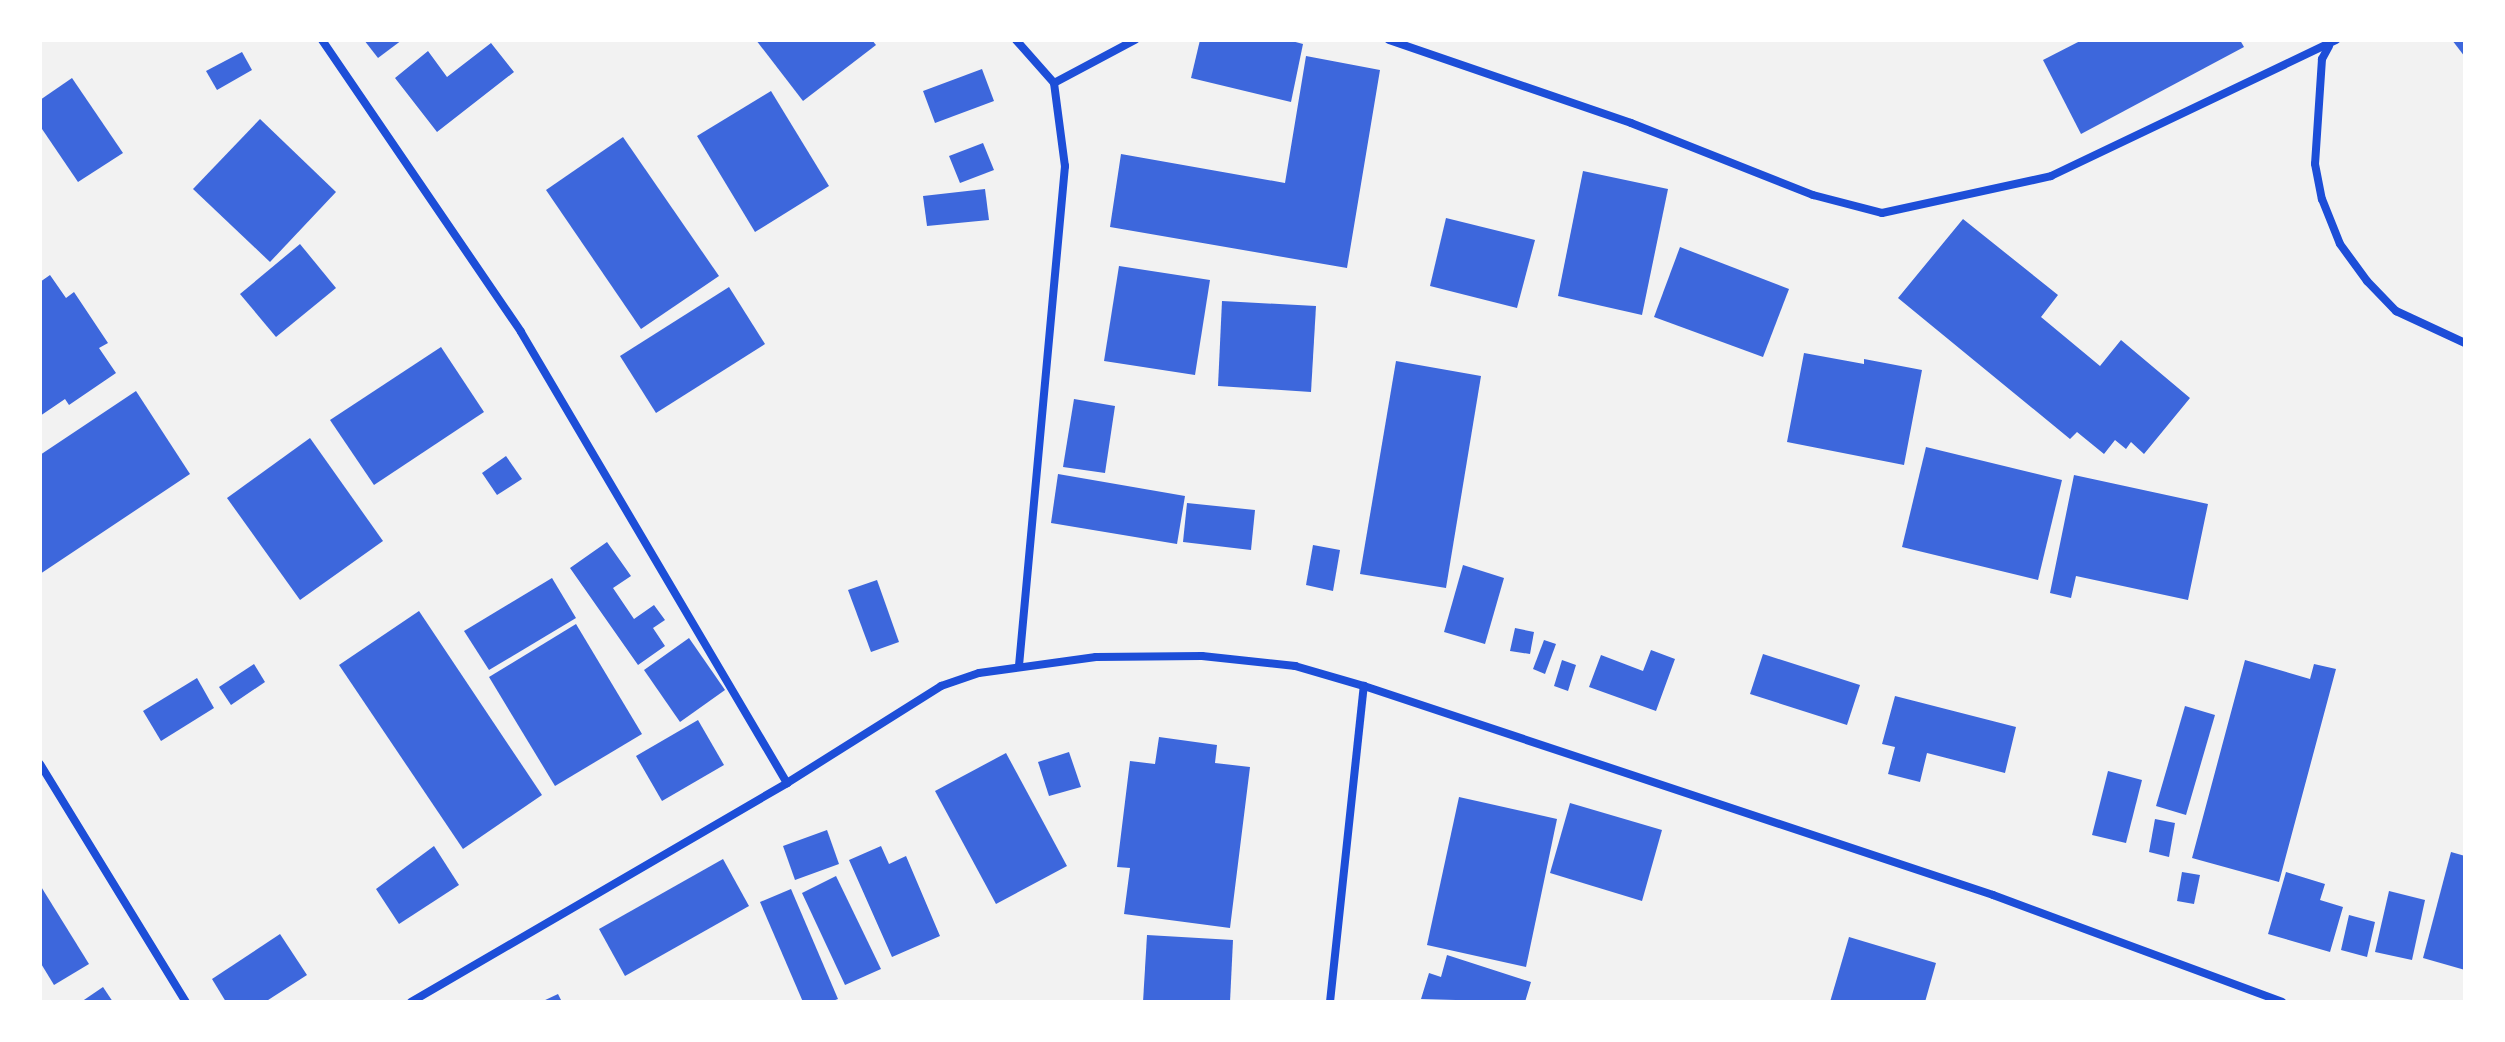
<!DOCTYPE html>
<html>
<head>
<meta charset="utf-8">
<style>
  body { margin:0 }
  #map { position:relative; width:2505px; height:1042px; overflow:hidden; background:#f2f2f2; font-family:"Noto Sans",sans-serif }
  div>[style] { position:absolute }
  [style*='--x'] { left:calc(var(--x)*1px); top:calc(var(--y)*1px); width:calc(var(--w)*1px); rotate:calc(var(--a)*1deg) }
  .building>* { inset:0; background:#3d67dc }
  .minor>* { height:8px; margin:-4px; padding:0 4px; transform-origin:4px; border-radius:4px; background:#1d4ed8 }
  span { translate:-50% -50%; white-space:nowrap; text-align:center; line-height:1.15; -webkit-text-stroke:6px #fff; paint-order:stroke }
  .frame { position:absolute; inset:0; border:42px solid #fff; pointer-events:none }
</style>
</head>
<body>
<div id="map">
  <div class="building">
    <i style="clip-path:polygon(364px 40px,402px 40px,378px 58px)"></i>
    <i style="clip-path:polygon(756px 40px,872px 40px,876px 45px,803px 101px)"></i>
    <i style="clip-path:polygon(1200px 40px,1288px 40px,1303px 44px,1291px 102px,1191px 78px)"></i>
    <i style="clip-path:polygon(2082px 40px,2240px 40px,2244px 47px,2081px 134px,2043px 60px)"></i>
    <i style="clip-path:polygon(2452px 40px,2465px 40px,2465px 57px)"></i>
    <i style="clip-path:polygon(491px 43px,514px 72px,437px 132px,395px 78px,428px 51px,447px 77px)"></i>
    <i style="clip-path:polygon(242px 52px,252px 70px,217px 90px,206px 71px)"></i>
    <i style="clip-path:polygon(1306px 56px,1380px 70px,1347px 268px,1110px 227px,1121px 154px,1285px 183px)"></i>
    <i style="clip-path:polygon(982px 69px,994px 101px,935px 123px,923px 91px)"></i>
    <i style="clip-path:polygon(72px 78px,123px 153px,78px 182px,40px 126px,40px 100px)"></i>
    <i style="clip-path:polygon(771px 91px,829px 186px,755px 232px,697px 136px)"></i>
    <i style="clip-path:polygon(260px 119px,336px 192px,270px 262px,193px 189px)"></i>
    <i style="clip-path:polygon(623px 137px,719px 276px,641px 329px,546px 190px)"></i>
    <i style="clip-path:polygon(983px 143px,994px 170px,960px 183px,949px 156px)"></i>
    <i style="clip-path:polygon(1583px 171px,1668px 189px,1642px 315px,1558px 296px)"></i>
    <i style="clip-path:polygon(985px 189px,989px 220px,927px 226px,923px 196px)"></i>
    <i style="clip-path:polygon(1446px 218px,1535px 240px,1517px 308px,1430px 286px)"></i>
    <i style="clip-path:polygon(1963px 219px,2058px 295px,2041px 317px,2100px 366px,2121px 340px,2190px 398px,2144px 454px,2131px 442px,2126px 449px,2115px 440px,2104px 454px,2077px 432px,2070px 439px,1898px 298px)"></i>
    <i style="clip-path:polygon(300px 244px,336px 288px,276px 337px,240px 294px)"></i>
    <i style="clip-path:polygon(1680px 247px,1789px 289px,1763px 357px,1654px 317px)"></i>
    <i style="clip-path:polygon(1119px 266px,1210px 280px,1195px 375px,1104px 361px)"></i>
    <i style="clip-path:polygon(50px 275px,66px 298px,74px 292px,108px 343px,99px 348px,116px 373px,69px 405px,65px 399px,40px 416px,40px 282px)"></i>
    <i style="clip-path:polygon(729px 287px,765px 344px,656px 413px,620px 356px)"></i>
    <i style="clip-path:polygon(1222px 301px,1316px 306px,1311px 392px,1218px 386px)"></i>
    <i style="clip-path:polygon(441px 347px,484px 412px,374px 485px,330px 420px)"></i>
    <i style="clip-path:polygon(1804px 353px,1864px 364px,1864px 359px,1922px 370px,1904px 465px,1787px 442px)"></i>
    <i style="clip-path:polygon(1396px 361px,1481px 376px,1446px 588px,1360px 574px)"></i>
    <i style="clip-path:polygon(136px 391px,190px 474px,40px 574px,40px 455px)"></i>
    <i style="clip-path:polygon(1074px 399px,1115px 406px,1105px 473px,1063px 467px)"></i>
    <i style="clip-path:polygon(310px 438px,383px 541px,300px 600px,227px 498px)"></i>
    <i style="clip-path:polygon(1926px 447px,2062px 480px,2038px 580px,1902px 547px)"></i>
    <i style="clip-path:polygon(506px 456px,522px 479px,497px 495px,482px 473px)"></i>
    <i style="clip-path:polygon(1058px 474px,1185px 496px,1177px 544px,1051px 523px)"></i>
    <i style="clip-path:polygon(2074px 475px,2208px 504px,2188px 600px,2076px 576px,2071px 598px,2050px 593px)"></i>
    <i style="clip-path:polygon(1187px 503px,1255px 510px,1251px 550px,1183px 542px)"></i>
    <i style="clip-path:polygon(607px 542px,631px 576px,613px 588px,634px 619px,654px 605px,665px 620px,653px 628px,665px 646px,638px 665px,570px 568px)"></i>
    <i style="clip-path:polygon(1313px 545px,1340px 550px,1333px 591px,1306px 585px)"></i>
    <i style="clip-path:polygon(1463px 565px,1504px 578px,1485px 644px,1444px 632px)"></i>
    <i style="clip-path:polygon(552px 578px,576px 618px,489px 670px,464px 631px)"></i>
    <i style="clip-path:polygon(877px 580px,899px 642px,871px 652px,848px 590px)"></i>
    <i style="clip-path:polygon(419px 611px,542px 795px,463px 849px,339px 665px)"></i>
    <i style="clip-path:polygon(576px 624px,642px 734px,555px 786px,489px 677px)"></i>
    <i style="clip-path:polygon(1515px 628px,1534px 632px,1530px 654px,1510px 651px)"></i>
    <i style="clip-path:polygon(689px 638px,725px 690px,680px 722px,644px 670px)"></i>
    <i style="clip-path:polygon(1544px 640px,1556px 644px,1545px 674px,1533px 669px)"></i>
    <i style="clip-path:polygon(1651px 650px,1675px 659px,1656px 711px,1589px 687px,1601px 655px,1643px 671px)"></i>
    <i style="clip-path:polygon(1763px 654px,1860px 685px,1847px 725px,1750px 694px)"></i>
    <i style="clip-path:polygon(1562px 660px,1576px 665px,1568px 691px,1554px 686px)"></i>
    <i style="clip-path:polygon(2245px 660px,2310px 679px,2314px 664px,2336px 669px,2279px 882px,2192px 858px)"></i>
    <i style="clip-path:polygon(254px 664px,265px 682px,231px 705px,219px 687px)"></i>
    <i style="clip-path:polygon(197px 678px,214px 708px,161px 741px,143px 711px)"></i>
    <i style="clip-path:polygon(1895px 696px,2016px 727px,2005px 773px,1927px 753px,1920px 782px,1888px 774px,1895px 747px,1882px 744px)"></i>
    <i style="clip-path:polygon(2185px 706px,2215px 715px,2186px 815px,2156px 806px)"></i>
    <i style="clip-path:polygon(698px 720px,724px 765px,662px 801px,636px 756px)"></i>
    <i style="clip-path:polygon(1159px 737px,1217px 745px,1215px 763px,1250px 767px,1230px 928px,1124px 914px,1130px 868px,1117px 867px,1130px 761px,1155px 764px)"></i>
    <i style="clip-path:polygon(1069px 752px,1081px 787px,1049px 796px,1038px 762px)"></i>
    <i style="clip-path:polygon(1006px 753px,1067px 866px,996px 904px,935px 791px)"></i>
    <i style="clip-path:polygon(2108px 771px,2142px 780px,2126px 843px,2092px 835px)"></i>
    <i style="clip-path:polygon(1459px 797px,1557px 819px,1526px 967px,1427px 945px)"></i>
    <i style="clip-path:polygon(1570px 803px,1662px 830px,1642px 901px,1550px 873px)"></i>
    <i style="clip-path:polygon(2155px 819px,2175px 823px,2169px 857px,2149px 852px)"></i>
    <i style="clip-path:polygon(827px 830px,839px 864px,795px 880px,783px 846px)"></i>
    <i style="clip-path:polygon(434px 846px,459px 885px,399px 924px,376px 889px)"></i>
    <i style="clip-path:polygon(881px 846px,889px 864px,906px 856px,940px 936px,892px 957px,849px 860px)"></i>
    <i style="clip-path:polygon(2451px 852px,2465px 856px,2465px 970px,2423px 958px)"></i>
    <i style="clip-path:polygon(723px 859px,749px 906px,625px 976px,599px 929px)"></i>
    <i style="clip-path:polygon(2182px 872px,2200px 875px,2194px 904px,2177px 901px)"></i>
    <i style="clip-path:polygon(2286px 872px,2325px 884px,2320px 900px,2343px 907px,2330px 952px,2268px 934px)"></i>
    <i style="clip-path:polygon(836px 876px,881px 969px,845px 985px,802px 893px)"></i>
    <i style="clip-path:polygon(40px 885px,89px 964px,54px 985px,40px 962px)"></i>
    <i style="clip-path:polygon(791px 889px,838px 999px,830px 1002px,803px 1002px,760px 902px)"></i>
    <i style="clip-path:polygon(2389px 891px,2425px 900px,2412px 960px,2375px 952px)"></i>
    <i style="clip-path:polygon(2349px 915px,2375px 922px,2367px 957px,2341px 950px)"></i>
    <i style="clip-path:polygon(280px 934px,307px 975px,265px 1002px,226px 1002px,212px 979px)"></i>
    <i style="clip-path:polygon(1147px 935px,1233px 940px,1230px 1002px,1143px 1002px)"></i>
    <i style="clip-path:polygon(1849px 937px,1936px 963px,1925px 1002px,1830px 1002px)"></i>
    <i style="clip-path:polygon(1447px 955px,1531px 982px,1525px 1002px,1421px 999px,1429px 973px,1441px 977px)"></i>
    <i style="clip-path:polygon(103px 987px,113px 1002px,81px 1002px)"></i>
    <i style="clip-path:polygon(558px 994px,562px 1002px,541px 1002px)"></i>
  </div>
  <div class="minor">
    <i style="--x:322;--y:40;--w:353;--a:55.7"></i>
    <i style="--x:521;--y:332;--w:524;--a:59.47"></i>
    <i style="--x:1016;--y:40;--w:57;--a:48.5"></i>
    <i style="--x:1054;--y:83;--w:84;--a:82.5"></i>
    <i style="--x:1065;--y:166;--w:502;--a:95.26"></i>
    <i style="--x:1389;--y:40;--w:256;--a:18.9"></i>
    <i style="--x:1631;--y:123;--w:196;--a:21.6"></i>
    <i style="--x:1813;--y:195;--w:71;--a:14.6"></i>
    <i style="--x:1882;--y:213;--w:173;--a:-12.3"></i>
    <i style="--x:2051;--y:176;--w:316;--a:-25.5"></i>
    <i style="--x:2329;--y:46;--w:15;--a:118"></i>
    <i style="--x:2322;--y:59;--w:105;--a:93.8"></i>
    <i style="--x:2315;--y:164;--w:36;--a:79"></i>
    <i style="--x:2322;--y:199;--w:48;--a:68.2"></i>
    <i style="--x:2340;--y:244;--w:46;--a:53.9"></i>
    <i style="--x:2367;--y:281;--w:42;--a:46"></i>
    <i style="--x:2396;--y:311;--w:76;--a:24.9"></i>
    <i style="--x:1054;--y:83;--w:92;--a:-28"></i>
    <i style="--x:40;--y:764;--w:279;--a:58.5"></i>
    <i style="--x:411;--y:1002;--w:435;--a:-30.2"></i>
    <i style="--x:787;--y:783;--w:182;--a:-32.2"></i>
    <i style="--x:941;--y:686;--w:40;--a:-18.9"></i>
    <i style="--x:979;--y:673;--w:118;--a:-7.8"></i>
    <i style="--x:1096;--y:657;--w:106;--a:-0.5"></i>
    <i style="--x:1202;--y:656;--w:94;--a:6.1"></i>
    <i style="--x:1295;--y:666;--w:72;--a:16.2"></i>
    <i style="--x:1364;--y:686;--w:663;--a:18.38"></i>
    <i style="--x:1993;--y:895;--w:308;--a:20.3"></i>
    <i style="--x:1330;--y:1002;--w:318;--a:-83.9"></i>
  </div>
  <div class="frame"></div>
</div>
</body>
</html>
